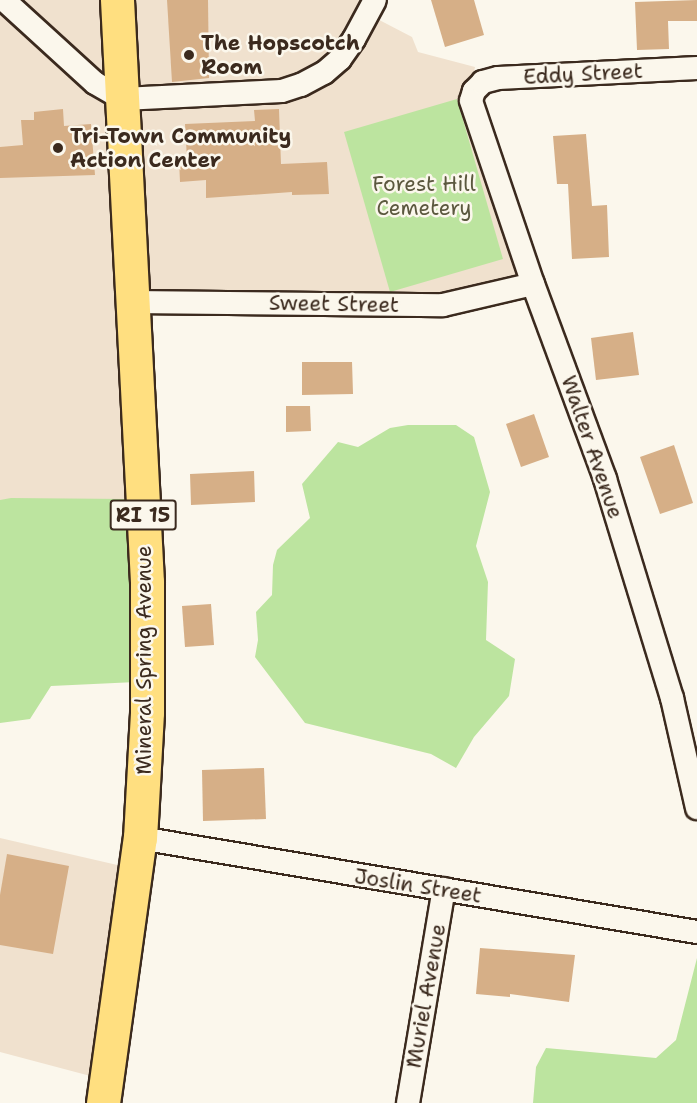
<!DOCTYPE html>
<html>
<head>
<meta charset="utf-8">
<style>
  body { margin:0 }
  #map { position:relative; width:697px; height:1103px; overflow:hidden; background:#fbf7ec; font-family:"Shantell Sans",sans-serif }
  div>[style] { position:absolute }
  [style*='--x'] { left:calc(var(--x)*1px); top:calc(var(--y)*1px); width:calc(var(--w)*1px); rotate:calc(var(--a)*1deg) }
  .built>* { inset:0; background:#f0e1ce }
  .green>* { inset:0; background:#bce49f }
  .building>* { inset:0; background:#d6af87 }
  .roads { filter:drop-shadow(2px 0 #3b2a1e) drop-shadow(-2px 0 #3b2a1e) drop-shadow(0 2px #3b2a1e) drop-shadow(0 -2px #3b2a1e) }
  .street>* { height:22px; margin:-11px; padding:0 11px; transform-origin:11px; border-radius:11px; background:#fbf7ec }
  .primary>* { height:33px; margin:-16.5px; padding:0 16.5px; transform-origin:16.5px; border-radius:16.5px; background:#ffdf80 }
  .dots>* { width:16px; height:16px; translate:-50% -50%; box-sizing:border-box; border:3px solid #fbf7ec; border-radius:50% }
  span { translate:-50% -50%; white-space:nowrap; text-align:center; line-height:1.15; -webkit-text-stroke:5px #fbf7ec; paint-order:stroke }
  .shield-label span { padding:2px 4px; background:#fbf7ec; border:2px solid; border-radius:4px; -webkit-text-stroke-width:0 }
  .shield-label { font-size:20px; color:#3b2a1e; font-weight:700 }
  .poi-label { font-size:21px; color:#3b2a1e; font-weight:700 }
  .left { translate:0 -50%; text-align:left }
  .street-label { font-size:21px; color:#3b2a1e }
  .park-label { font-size:21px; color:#5b583e }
</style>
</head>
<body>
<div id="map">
  <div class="built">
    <i style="clip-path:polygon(0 0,359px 0,360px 10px,412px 37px,418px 52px,475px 67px,472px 81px,518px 274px,508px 281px,455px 297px,125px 293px,126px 499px,0 500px)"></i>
    <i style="clip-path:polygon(0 838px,126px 867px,98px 1078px,0 1052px)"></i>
  </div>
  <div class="green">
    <i style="clip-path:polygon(457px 99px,503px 259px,390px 292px,344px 132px)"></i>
    <i style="clip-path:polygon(408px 425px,456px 425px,474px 437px,490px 492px,476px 546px,488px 582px,486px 640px,515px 659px,509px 696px,474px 737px,456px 768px,431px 754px,305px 723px,255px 657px,258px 640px,256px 612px,272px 595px,273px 565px,277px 550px,310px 518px,302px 484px,338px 442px,358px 447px,390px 428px)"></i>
    <i style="clip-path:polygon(11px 498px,126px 499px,136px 682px,51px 686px,30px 719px,0 723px,0 500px)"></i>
    <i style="clip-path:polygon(697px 958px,697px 1103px,533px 1103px,536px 1067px,546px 1048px,656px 1058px,676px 1040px)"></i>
  </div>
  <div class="building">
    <i style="clip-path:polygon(167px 0,208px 0,209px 78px,172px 82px)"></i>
    <i style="clip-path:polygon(431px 0,474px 0,484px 35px,445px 47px)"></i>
    <i style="clip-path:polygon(697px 0,697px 21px,668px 21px,669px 49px,637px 50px,635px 2px)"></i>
    <i style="clip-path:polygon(63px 109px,64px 126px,91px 124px,95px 175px,0 178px,0 147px,23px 145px,21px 120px,34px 120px,34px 112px)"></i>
    <i style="clip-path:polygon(279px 109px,281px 164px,327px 162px,329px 194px,292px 195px,292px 192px,206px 198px,206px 180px,180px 182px,179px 160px,187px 159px,185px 124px,255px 121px,254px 110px)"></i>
    <i style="clip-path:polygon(586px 134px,592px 206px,607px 205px,609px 257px,572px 259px,568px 184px,557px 184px,553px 136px)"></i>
    <i style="clip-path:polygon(633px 332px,639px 375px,596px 380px,591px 338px)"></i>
    <i style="clip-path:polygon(302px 362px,352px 362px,353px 394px,302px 395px)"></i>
    <i style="clip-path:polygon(286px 406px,310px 406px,311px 431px,286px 432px)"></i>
    <i style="clip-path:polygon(534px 414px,549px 457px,521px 467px,506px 424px)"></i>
    <i style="clip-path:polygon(674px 445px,693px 503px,660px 514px,640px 457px)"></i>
    <i style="clip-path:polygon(254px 471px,255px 502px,191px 505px,190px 474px)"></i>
    <i style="clip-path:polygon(211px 604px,214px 645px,185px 647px,182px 606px)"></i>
    <i style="clip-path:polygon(264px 768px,266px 819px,203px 821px,202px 770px)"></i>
    <i style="clip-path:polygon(7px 854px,69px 866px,53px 954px,0 945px,0 895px)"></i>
    <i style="clip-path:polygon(480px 948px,575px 955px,569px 1002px,510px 994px,510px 997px,476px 994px)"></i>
  </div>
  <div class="roads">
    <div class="street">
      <i style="--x:4;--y:0;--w:123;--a:42.4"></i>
      <i style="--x:95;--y:83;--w:32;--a:30"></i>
      <i style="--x:123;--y:99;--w:159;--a:-2.9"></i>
      <i style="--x:282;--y:91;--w:20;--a:-18"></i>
      <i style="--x:301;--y:85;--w:26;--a:-28"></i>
      <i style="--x:324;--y:73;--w:21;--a:-41"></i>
      <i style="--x:340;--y:59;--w:24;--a:-55"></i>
      <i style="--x:354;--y:39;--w:44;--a:-61.7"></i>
      <i style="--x:697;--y:68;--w:199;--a:177.1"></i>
      <i style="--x:498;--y:78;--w:16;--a:165"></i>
      <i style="--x:483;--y:82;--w:13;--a:135"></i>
      <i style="--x:474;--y:91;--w:10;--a:107"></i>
      <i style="--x:471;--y:101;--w:193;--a:71.3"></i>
      <i style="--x:533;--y:284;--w:208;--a:69.7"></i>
      <i style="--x:605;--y:479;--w:229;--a:73"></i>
      <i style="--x:672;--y:698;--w:113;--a:77.2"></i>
      <i style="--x:132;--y:302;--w:311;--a:0.6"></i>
      <i style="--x:443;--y:305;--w:92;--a:-13.1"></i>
      <i style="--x:140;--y:838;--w:565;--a:9.58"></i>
      <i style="--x:408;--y:1103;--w:217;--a:-80.5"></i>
    </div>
    <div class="primary">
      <i style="--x:103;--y:1103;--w:268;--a:-82.1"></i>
      <i style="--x:140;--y:838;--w:126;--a:-86.8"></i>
      <i style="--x:147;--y:712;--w:130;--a:-90"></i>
      <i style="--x:147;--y:582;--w:583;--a:-92.95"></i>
    </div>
  </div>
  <div class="dots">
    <i style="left:189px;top:55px;background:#3b2a1e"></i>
    <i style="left:58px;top:148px;background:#3b2a1e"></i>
  </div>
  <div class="shield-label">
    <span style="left:143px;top:515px">RI 15</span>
  </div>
  <div class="poi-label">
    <span class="left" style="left:201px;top:55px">The Hopscotch<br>Room</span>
    <span class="left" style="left:70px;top:148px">Tri-Town Community<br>Action Center</span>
  </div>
  <div class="street-label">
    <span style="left:583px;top:74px;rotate:-3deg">Eddy Street</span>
    <span style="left:334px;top:304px;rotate:1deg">Sweet Street</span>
    <span style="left:592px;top:447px;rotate:71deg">Walter Avenue</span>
    <span style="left:144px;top:660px;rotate:-90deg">Mineral Spring Avenue</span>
    <span style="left:418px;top:886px;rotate:9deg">Joslin Street</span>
    <span style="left:426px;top:996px;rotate:-80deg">Muriel Avenue</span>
  </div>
  <div class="park-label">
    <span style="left:424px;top:196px">Forest Hill<br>Cemetery</span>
  </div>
</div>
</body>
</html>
